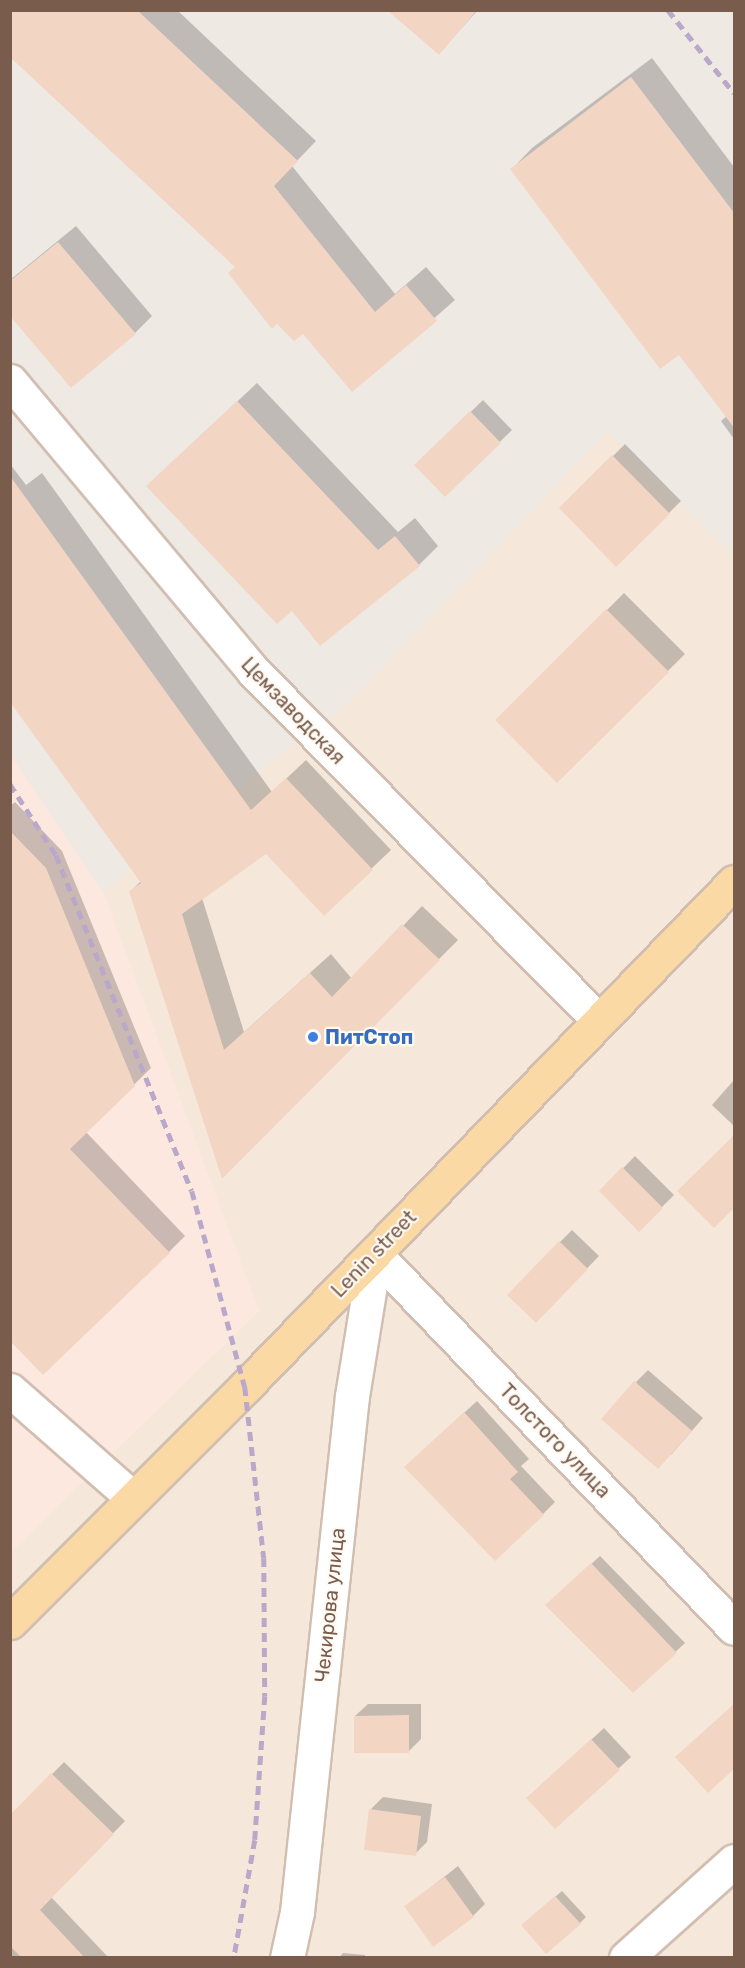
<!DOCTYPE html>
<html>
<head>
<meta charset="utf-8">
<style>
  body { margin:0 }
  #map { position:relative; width:745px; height:1968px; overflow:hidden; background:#fdf6ec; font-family:Rubik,sans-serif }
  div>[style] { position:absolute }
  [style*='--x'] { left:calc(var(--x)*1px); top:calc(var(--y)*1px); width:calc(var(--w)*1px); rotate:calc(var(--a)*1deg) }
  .residential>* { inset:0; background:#f5e8da }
  .commercial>* { inset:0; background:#fde8e0 }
  .industrial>* { inset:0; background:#efe9e4 }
  .shadow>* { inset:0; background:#0003 }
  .building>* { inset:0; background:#f3d5c3 }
  .roads { filter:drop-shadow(2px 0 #d1beb0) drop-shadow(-2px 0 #d1beb0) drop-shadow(0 2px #d1beb0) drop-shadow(0 -2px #d1beb0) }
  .minor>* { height:33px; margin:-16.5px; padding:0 16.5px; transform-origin:16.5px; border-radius:16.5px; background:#fff }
  .primary>* { height:33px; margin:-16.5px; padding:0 16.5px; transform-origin:16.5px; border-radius:16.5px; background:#fbd9a5 }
  .rail>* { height:4.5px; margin-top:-2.25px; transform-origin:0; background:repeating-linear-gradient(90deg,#b9a8c9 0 9px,transparent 0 15px) }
  .dots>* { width:16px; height:16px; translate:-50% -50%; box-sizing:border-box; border:3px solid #fffaf3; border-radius:50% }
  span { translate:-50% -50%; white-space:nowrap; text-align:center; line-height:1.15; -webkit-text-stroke:4.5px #fffaf3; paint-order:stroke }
  .street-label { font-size:20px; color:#7a5c4d }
  .shop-label { font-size:20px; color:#366cbe; font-weight:700 }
  .left { translate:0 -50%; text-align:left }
  .frame { position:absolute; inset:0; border:12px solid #7a5c4d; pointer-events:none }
</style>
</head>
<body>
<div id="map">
  <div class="residential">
    <i style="clip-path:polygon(11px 11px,734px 11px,734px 1957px,11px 1958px)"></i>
  </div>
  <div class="commercial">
    <i style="clip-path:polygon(10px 755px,103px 892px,259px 1311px,11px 1552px)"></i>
  </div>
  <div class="industrial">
    <i style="clip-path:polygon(10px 11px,734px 11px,734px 556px,608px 431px,348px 703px,103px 892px,11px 755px)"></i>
  </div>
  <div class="shadow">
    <i style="clip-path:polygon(10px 10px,177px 10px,316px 141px,292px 166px,395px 294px,426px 267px,455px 300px,352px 390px,303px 332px,236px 266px)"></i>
    <i style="clip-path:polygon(389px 10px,478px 10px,439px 53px)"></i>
    <i style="clip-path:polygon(652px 58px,734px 167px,734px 439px,721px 421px,727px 416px,679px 353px,512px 169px,532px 148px)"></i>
    <i style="clip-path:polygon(76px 226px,152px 316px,135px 333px,10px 314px,10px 280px)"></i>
    <i style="clip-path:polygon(257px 383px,398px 532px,415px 518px,438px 546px,419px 565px,292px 608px,167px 467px)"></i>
    <i style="clip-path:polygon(483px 400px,512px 430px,445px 495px,416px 465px)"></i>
    <i style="clip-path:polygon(625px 444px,681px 501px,617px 565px,561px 508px)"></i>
    <i style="clip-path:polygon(10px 464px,26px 485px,42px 473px,272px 792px,306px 760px,391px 850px,371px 869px,266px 852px,202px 898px,244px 1032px,331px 954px,352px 979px,422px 906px,458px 940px,223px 1176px,131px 891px,141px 881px,10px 699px)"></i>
    <i style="clip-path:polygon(624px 593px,685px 654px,557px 781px,497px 720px)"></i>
    <i style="clip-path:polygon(15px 802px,62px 851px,151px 1068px,86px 1132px,185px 1236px,169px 1252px,10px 1339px,10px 806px)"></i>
    <i style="clip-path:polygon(734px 1080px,734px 1126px,712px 1105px)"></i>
    <i style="clip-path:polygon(635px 1156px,674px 1195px,639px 1230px,601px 1191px)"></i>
    <i style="clip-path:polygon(572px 1230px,599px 1256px,548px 1309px,560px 1242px)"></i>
    <i style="clip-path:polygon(648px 1370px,703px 1418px,671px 1455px,636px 1382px)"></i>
    <i style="clip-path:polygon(477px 1401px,529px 1459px,521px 1466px,555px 1502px,543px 1514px,418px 1455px)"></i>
    <i style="clip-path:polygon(600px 1556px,685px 1643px,633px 1691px,556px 1596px)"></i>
    <i style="clip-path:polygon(368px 1704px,421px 1704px,421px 1739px,409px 1751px,355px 1716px)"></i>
    <i style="clip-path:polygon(604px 1728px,631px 1757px,618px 1769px,541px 1786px)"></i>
    <i style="clip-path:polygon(64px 1762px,125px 1821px,51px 1897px,109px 1958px,10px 1958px,10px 1817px)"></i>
    <i style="clip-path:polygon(383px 1797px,432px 1804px,427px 1842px,415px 1854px,371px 1809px)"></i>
    <i style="clip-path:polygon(458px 1866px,485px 1904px,473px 1916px,406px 1907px)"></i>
    <i style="clip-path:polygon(562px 1891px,586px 1917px,580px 1923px,529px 1919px)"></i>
    <i style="clip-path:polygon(343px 1953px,365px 1955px,365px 1958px,339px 1958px)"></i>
  </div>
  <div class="building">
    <i style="clip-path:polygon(10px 10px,137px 10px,298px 161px,274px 186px,375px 312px,406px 285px,437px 321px,352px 392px,303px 334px,294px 341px,277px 324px,272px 329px,228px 273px,235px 267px,10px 57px)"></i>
    <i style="clip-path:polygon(387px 10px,477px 10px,439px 55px)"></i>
    <i style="clip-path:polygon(631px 77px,735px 214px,735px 429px,679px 355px,660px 369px,510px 169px)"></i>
    <i style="clip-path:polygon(58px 242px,136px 334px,71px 388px,10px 316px,10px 281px)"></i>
    <i style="clip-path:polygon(237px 401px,378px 550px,395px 536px,420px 566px,320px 646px,292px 611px,277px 624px,146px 486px)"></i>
    <i style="clip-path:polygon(470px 411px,501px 443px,445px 497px,414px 465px)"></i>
    <i style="clip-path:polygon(612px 455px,670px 514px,616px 567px,559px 508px)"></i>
    <i style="clip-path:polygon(10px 476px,251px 810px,286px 778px,373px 870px,324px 916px,266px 854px,182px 914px,224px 1050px,310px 973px,332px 997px,402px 924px,440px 960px,222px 1179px,129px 891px,141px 883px,10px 702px)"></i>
    <i style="clip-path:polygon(606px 609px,669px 672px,557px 783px,495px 720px)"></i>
    <i style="clip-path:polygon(10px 831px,46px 868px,135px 1086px,70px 1149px,170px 1253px,43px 1375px,10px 1341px)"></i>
    <i style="clip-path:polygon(735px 1134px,735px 1207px,714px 1228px,677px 1191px)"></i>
    <i style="clip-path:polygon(622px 1167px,663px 1208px,639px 1232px,599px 1191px)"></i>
    <i style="clip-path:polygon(559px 1241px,588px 1269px,536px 1323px,507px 1295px)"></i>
    <i style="clip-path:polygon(634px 1381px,692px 1431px,658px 1469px,601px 1419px)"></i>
    <i style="clip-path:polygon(464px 1412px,518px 1472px,510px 1479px,544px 1515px,495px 1561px,404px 1467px)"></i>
    <i style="clip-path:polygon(591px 1563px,677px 1653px,633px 1693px,545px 1605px)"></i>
    <i style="clip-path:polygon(735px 1703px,735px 1768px,708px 1793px,675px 1757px)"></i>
    <i style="clip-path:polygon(409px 1715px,409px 1753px,354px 1753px,354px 1716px)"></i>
    <i style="clip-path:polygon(591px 1739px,620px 1770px,555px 1829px,526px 1798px)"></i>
    <i style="clip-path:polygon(51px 1773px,114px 1834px,40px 1910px,85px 1958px,22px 1958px,10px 1946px,10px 1815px)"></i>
    <i style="clip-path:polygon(369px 1809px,421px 1816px,416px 1856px,364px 1850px)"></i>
    <i style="clip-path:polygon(445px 1877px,474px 1917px,433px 1947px,404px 1906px)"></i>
    <i style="clip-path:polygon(555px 1896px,581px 1924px,546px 1954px,521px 1925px)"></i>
  </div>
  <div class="roads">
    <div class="minor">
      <i style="--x:10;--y:381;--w:380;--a:50"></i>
      <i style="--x:254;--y:672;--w:489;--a:45.3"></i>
      <i style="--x:375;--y:1254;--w:518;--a:46.17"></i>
      <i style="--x:10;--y:1390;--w:162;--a:41.3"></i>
      <i style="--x:287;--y:1958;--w:47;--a:-77.7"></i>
      <i style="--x:297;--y:1912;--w:519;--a:-83.92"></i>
      <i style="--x:352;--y:1396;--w:144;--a:-80.8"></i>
      <i style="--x:626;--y:1958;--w:145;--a:-41.9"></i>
    </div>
    <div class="primary">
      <i style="--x:10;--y:1622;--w:332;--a:-45"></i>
      <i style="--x:245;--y:1387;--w:703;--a:-45.92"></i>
    </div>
  </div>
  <div class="rail">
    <i style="--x:668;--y:10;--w:106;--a:51.5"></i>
    <i style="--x:10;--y:784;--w:85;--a:57.1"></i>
    <i style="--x:56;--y:855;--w:362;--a:68"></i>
    <i style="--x:192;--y:1191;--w:203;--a:74.9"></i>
    <i style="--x:245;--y:1387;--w:172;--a:83.7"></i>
    <i style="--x:264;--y:1558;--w:138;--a:89.6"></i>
    <i style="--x:265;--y:1696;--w:144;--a:94"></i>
    <i style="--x:255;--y:1840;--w:120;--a:100.1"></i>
  </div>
  <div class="dots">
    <i style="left:313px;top:1037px;background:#3f7fe0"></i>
  </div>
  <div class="street-label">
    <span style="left:293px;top:711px;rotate:46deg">Цемзаводская</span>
    <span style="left:374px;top:1254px;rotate:-46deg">Lenin street</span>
    <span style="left:555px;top:1441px;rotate:46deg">Толстого улица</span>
    <span style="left:330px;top:1605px;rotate:-84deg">Чекирова улица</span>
  </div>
  <div class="shop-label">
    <span class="left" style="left:325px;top:1037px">ПитСтоп</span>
  </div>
  <div class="frame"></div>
</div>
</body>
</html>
